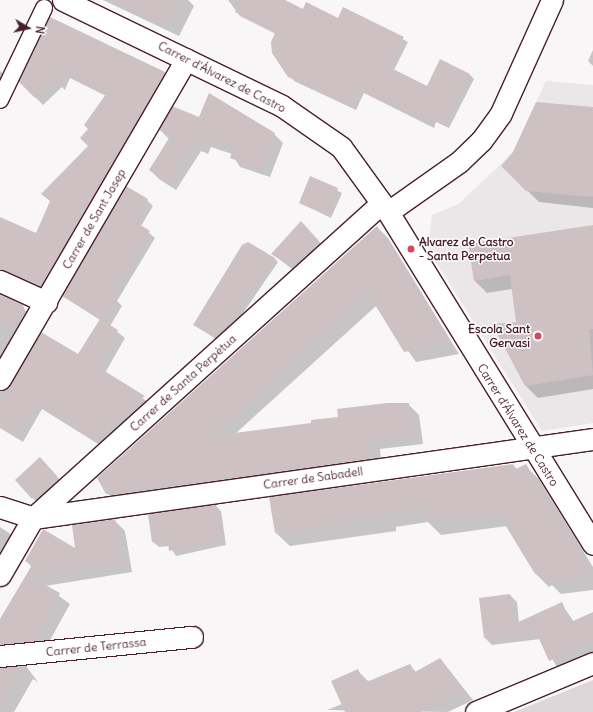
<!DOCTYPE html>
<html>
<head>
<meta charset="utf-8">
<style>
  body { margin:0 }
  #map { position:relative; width:593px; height:712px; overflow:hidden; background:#f8f6f7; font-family:Delius,sans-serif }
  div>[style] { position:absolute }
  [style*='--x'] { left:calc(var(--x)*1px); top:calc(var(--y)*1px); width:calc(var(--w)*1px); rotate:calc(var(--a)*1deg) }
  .built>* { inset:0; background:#ebe6e8 }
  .green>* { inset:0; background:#ded6d9 }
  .shadow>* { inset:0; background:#0003 }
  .building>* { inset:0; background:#cdc1c4 }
  .roads { filter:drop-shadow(1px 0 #4a1f2b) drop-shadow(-1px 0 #4a1f2b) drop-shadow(0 1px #4a1f2b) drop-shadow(0 -1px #4a1f2b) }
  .pedestrian>* { height:16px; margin:-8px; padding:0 8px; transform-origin:8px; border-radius:8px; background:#fff }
  .minor>* { height:21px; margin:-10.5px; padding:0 10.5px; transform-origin:10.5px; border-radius:10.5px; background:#fff }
  .dots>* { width:11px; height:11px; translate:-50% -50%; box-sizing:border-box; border:2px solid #fff; border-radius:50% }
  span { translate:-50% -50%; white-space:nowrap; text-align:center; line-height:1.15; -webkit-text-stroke:3px #fff; paint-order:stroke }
  .street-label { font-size:12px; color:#4a1f2b }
  .poi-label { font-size:12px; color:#4a1f2b; font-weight:700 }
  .left { translate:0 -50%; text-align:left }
  .right { translate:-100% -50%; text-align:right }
  .north { position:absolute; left:8px; top:8px; width:40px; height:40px; -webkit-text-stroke:3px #fff; paint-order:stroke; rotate:99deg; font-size:11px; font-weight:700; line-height:16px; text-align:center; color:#4a1f2b }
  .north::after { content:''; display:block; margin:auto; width:14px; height:18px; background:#4a1f2b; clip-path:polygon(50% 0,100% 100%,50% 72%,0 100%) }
</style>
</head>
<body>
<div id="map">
  <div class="built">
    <i style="clip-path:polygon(546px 81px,593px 85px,593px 423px,542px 431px,428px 249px,432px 215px,460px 203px,513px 152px)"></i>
  </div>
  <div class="green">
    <i style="clip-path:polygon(593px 680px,593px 712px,514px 712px)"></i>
  </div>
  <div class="shadow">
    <i style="clip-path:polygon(103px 0,188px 0,194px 6px,179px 36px)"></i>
    <i style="clip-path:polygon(228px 0,283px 0,303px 10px,339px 19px,344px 9px,408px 42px,394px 70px,428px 87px,470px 75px,474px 79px,449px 128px,436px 122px,434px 128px,364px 93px,356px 110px,294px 81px,276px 34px,240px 16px)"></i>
    <i style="clip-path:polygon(50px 19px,164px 72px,171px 79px,48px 291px,17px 277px,6px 276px,0 280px,0 218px,37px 235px,89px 146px,90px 129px,106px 96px,70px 78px,65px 90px,62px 87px,43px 105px,20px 82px)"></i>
    <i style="clip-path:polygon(593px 50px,593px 66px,588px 61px)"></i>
    <i style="clip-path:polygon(0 71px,10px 79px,0 99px)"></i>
    <i style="clip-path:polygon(593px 108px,593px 208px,539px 202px,502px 166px)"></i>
    <i style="clip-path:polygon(200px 118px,274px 134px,283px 143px,270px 177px,240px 167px,232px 154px,211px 147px,208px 154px,201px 151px,176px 190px,159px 179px,150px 170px,169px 139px,160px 130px)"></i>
    <i style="clip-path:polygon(311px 177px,342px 193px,331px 218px,300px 203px)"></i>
    <i style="clip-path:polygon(147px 200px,153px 206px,141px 226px,155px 238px,117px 301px,122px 306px,110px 326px,125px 338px,105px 373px,151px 404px,103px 447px,42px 409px,23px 442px,0 428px,0 390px,78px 356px,100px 320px,63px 296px)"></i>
    <i style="clip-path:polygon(301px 222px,330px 253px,303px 277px,272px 254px)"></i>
    <i style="clip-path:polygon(593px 226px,593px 389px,538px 398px,526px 386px,512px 289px,487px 293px,474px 280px)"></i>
    <i style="clip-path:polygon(377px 227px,388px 238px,459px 354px,416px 362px,376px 306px,235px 434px,312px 424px,408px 404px,419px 415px,423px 444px,380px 449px,382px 469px,118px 504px,107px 493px)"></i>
    <i style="clip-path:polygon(274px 258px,278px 262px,237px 322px,217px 340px,195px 325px)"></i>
    <i style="clip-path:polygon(0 294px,29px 313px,0 358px)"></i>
    <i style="clip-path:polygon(44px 462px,60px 480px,36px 502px,33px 498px)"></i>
    <i style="clip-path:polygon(513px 465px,517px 469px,525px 466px,539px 479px,593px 567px,593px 590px,561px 594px,552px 585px,549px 587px,536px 574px,507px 526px,441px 535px,428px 522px,396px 527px,396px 531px,290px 546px,276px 533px)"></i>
    <i style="clip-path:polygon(215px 505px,221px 511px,226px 545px,176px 556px,170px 546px,159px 547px,153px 542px)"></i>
    <i style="clip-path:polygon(114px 520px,125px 531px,132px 572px,45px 586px,70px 604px,44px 651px,0 657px,0 621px,32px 567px,26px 561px,76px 550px)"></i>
    <i style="clip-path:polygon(0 527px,15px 537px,0 562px)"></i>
    <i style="clip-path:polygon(510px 595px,517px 602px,519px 623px,561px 603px,574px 622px,593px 613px,593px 651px,557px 667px,540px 639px,492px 645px,485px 638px,480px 599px)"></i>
    <i style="clip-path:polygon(440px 659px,473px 700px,448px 712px,327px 710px,342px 704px,357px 670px,369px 682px,409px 665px,417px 673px)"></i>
    <i style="clip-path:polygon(26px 666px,38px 682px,33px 679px,14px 712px,0 712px,0 668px)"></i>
  </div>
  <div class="building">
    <i style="clip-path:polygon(115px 0,178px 0,167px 24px)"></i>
    <i style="clip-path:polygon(241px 0,285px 0,303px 9px,306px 2px,338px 18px,343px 7px,404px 37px,389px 67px,427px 86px,440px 59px,470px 74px,445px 125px,432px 119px,430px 124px,360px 90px,352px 107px,288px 77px,272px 53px,271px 42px,275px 33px,235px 12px)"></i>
    <i style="clip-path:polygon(50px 17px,165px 72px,41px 285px,0 269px,0 217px,36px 233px,50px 201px,41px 194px,88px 146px,80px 138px,88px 129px,84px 125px,106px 94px,63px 72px,57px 84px,54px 81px,35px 98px,19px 82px)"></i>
    <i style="clip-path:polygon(209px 93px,275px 133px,261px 169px,230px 158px,233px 149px,202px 138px,199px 146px,192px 143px,167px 182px,149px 170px,171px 135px,159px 130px,172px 106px,199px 117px)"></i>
    <i style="clip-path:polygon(536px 102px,593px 107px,593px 197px,526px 191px,501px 166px,513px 152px)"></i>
    <i style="clip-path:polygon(310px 176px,338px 188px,327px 215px,299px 203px)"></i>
    <i style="clip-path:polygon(126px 186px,148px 199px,134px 221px,150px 231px,111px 296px,116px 299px,103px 321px,62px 296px)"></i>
    <i style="clip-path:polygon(301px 221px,318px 240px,290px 265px,271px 254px)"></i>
    <i style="clip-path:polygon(593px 225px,593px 329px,589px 329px,593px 375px,525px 386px,492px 324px,516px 322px,510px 275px,474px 281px,468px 244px)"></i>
    <i style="clip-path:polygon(377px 226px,450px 343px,404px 352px,368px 293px,211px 436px,311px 423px,311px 420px,338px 417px,337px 409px,387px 403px,409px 403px,412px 434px,369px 439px,372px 458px,106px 494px,97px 478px)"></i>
    <i style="clip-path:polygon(248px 242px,275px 258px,233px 318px,212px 336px,193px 325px,242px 245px)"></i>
    <i style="clip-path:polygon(0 294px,23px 305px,25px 311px,14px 331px,0 324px)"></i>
    <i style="clip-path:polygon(100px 319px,118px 330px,98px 367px,145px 396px,96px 440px,35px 403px,15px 435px,0 426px,0 400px,41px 332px,78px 354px)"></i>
    <i style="clip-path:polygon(40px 457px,57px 476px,32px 499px,15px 480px)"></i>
    <i style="clip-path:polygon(513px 464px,514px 470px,526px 464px,593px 575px,547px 581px,541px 571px,535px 574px,498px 513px,427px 522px,424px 507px,383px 514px,384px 517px,275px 533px,269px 497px)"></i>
    <i style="clip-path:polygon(216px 504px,221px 539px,169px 551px,168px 540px,152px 542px,148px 514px)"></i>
    <i style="clip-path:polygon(115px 519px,122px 562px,29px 576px,60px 593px,34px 641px,0 644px,0 619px,32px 565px,25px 561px,43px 529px,75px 548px,72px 525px)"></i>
    <i style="clip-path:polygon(510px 594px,514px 624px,562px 602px,571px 622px,593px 612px,593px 641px,549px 661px,536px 632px,484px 638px,479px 598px)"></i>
    <i style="clip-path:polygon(440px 658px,464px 689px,421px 712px,345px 712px,331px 681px,358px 669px,364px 683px,410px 664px,415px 672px)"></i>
    <i style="clip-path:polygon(26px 665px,21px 667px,0 704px,0 668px)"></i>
  </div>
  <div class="roads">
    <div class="pedestrian">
      <i style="--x:0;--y:100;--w:102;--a:-64.4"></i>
    </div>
    <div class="minor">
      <i style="--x:63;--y:0;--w:243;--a:25.8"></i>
      <i style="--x:282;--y:106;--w:72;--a:34.8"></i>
      <i style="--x:341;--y:147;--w:80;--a:54.1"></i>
      <i style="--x:388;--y:212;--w:390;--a:58.3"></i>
      <i style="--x:388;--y:212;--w:87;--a:-35.2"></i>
      <i style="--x:459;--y:162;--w:30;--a:-44"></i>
      <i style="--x:481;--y:141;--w:34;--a:-54"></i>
      <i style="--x:501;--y:113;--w:124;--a:-65.7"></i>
      <i style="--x:0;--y:281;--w:51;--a:24.5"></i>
      <i style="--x:0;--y:379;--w:370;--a:-59.8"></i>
      <i style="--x:0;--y:507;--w:35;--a:18"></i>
      <i style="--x:33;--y:518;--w:566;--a:-8.03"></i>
      <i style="--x:0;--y:575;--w:66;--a:-59.9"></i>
      <i style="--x:33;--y:518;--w:469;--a:-42.1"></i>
      <i style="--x:0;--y:656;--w:193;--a:-5.7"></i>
      <i style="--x:476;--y:712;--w:127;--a:-22.7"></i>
    </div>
  </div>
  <div class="dots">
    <i style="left:411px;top:249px;background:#d1495b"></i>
    <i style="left:538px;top:336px;background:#d1495b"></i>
  </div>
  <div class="street-label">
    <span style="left:222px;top:77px;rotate:27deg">Carrer d'Álvarez de Castro</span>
    <span style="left:94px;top:219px;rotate:-60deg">Carrer de Sant Josep</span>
    <span style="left:183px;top:383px;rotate:-42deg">Carrer de Santa Perpètua</span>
    <span style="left:518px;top:425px;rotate:58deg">Carrer d'Álvarez de Castro</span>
    <span style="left:313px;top:478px;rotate:-8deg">Carrer de Sabadell</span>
    <span style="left:96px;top:647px;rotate:-6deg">Carrer de Terrassa</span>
  </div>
  <div class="poi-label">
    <span class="left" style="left:419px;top:249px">Alvarez de Castro<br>- Santa Perpetua</span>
    <span class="right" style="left:530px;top:336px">Escola Sant<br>Gervasi</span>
  </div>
  <div class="north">N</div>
</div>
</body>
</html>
